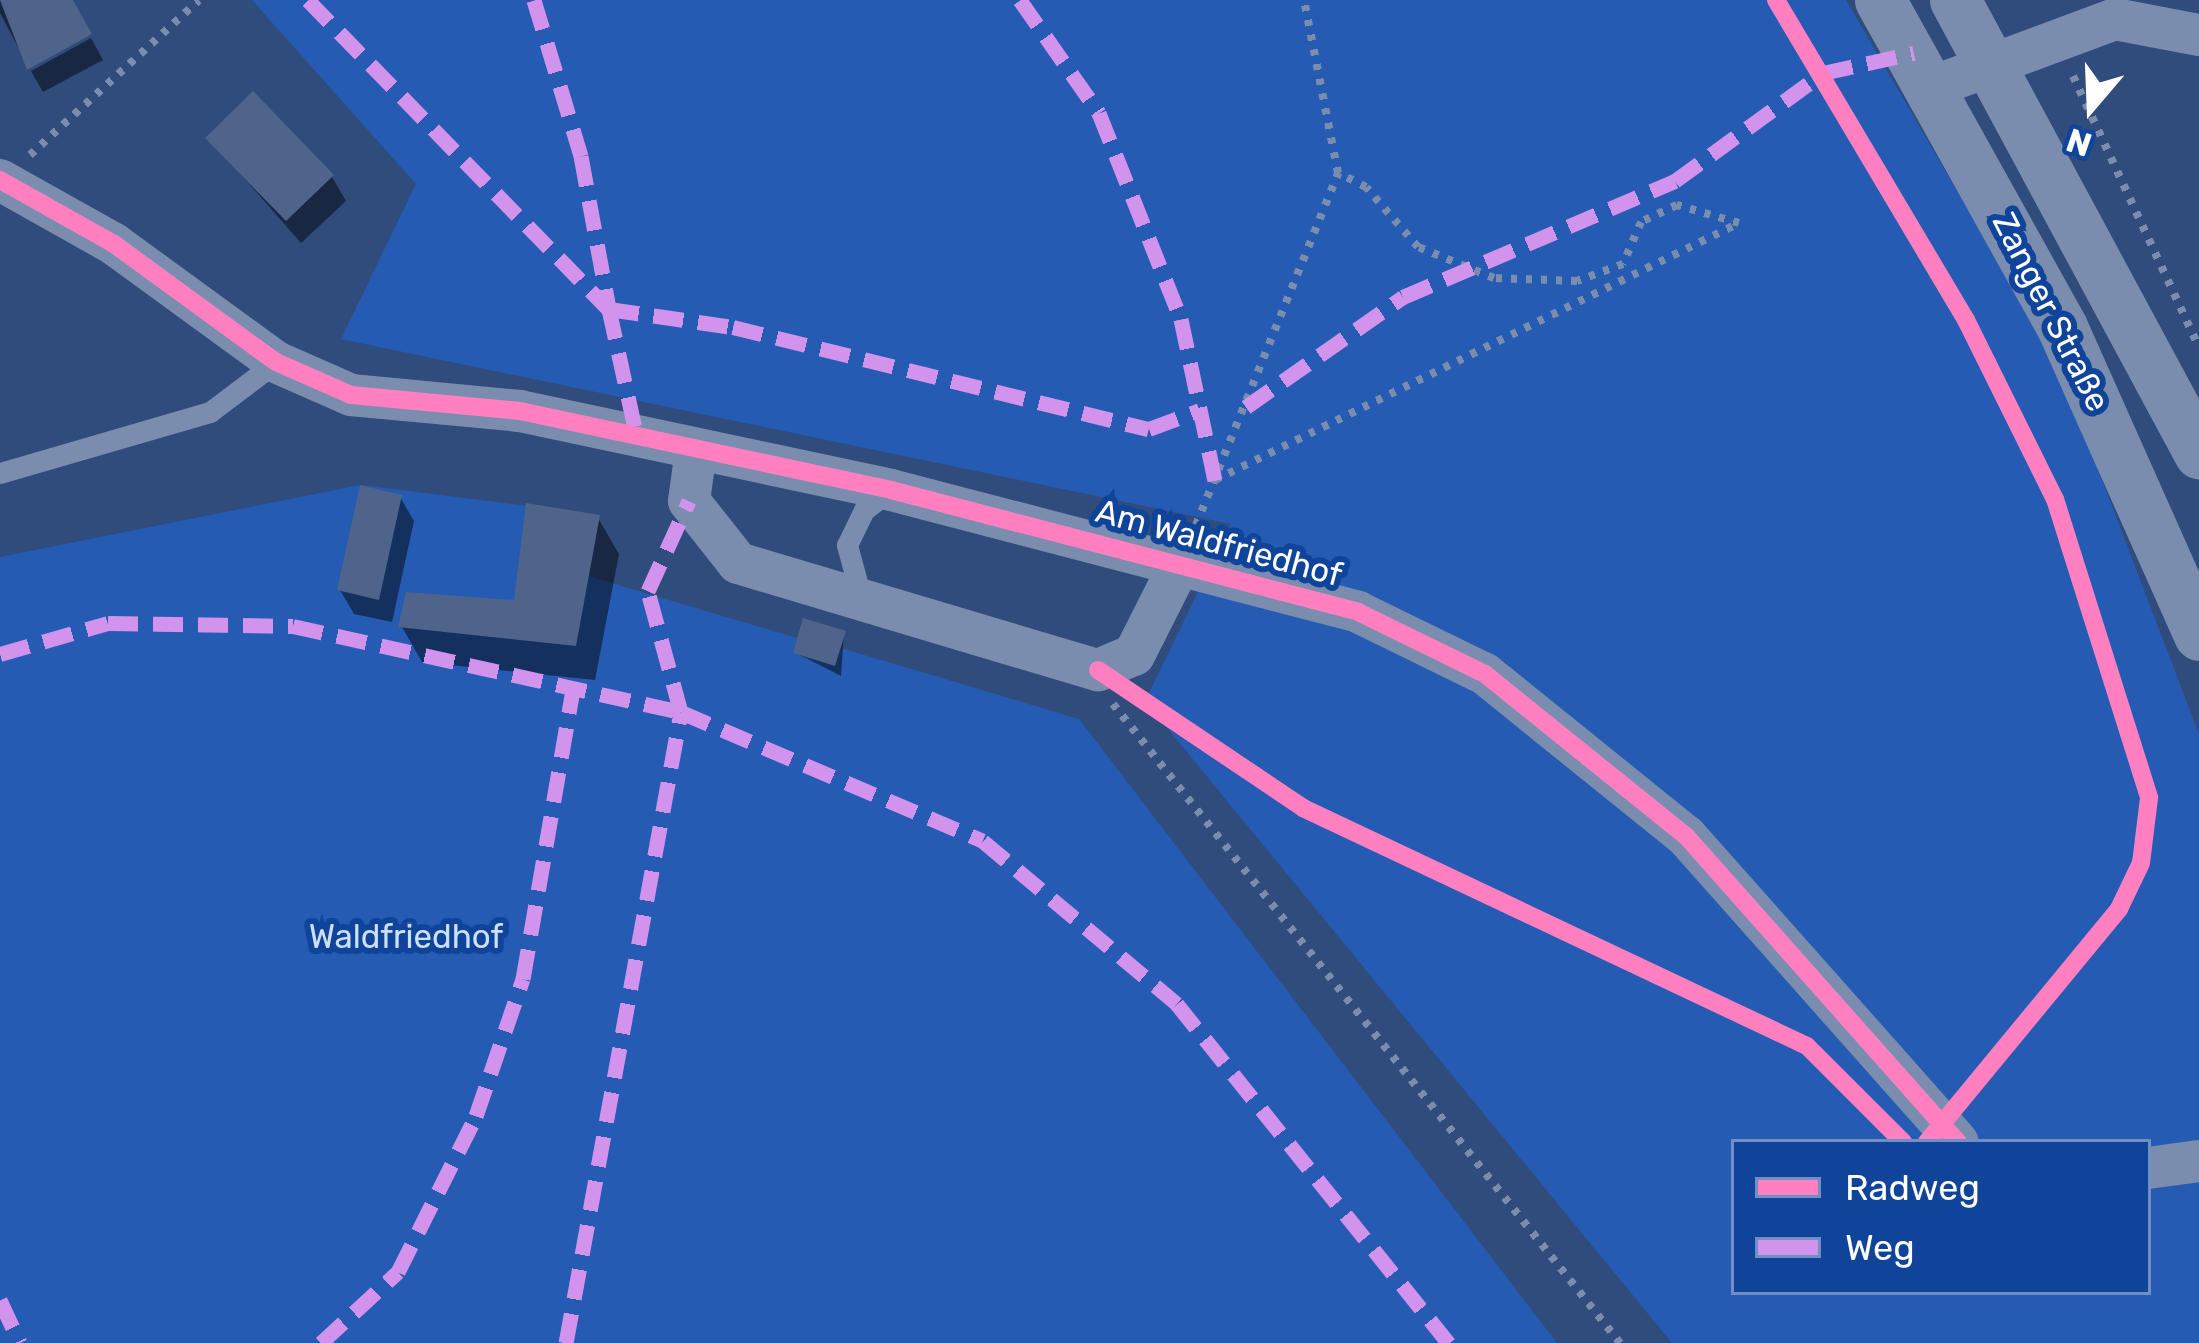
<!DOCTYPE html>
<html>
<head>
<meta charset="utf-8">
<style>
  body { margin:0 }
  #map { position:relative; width:2199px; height:1343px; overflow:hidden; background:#304c7c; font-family:Rubik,sans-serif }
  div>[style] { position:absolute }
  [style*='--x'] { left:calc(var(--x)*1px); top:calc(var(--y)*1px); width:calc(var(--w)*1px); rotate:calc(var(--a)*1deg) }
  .green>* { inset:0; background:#255bb2 }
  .shadow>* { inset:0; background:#0007 }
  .building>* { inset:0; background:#4e648a }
  .path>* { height:8px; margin-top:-4px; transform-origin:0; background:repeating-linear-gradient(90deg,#7b8dae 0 6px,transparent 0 15px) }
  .service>* { height:21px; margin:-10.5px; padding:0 10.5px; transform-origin:10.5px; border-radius:10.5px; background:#7b8dae }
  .minor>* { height:42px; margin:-21px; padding:0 21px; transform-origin:21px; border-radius:21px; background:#7b8dae }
  .tertiary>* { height:51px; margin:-25.5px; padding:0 25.5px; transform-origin:25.5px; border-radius:25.5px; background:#7b8dae }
  .quiet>* { height:15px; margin-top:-7.5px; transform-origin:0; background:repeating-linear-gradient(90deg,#d193ec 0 30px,transparent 0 45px) }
  .cycleway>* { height:18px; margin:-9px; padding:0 9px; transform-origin:9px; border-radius:9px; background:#ff80c0 }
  span { translate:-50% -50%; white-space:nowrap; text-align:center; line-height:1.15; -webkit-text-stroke:12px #10449b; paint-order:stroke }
  .street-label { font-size:33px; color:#fff }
  .park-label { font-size:33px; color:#cce0fe }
  .legend { position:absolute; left:1731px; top:1139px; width:420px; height:156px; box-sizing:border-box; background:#10449b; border:3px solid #708fc3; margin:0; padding:15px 21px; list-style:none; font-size:36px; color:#fff }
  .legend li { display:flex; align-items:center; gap:24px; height:60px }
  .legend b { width:60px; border:3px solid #708fc3 }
  .north { position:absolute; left:2031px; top:48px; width:120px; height:120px; -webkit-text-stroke:9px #10449b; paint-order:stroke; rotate:199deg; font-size:33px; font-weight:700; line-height:48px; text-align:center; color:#fff }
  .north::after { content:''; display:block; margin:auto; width:42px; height:54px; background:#fff; clip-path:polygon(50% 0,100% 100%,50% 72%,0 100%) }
</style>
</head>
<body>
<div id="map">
  <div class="green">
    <i style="clip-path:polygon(evenodd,252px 0,1846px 0,2058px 365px,2199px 734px,2199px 1343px,1672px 1343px,1145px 701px,1231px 524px,341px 339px,416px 184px,252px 0,1734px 1142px,2148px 1142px,2148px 1292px,1734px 1292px,1734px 1142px)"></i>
    <i style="clip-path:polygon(360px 485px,600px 515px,588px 576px,797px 638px,794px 653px,835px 666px,841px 648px,1079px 719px,1557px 1343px,0 1343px,0 557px)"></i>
  </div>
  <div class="shadow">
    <i style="clip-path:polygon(0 0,70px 0,28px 66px,0 13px)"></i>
    <i style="clip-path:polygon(91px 38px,103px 60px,43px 92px,31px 71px)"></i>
    <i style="clip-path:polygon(209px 138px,332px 177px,346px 201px,301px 243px)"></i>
    <i style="clip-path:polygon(400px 497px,414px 521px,392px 622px,354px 614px,340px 590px)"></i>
    <i style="clip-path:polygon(598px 518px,619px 554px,595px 680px,422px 662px,402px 627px,517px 603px)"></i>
    <i style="clip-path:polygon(844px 633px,841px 676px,796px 653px)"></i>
  </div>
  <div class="building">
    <i style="clip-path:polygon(0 0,73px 0,92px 34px,27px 70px)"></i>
    <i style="clip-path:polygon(253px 91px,334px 175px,286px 221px,205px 138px)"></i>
    <i style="clip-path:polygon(360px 485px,402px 495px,379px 600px,337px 590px)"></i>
    <i style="clip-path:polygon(526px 503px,600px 515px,576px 646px,398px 627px,406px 592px,514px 600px)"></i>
    <i style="clip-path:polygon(803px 618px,846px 631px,835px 666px,793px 653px)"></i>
  </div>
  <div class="path">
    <i style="--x:2073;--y:76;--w:297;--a:65.1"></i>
    <i style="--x:30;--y:155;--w:229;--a:-42.5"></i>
    <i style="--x:1215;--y:480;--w:584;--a:-26.13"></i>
    <i style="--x:1739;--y:223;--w:65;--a:-163.8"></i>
    <i style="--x:1677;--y:205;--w:40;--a:155"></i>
    <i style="--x:1641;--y:222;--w:46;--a:113.2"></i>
    <i style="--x:1623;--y:264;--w:49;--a:159.7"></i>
    <i style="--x:1577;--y:281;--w:83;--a:-177.9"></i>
    <i style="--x:1494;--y:278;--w:82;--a:-157.8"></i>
    <i style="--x:1418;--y:247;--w:79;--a:-130.9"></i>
    <i style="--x:1366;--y:187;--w:31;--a:-153"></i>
    <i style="--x:1196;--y:525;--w:380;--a:-68"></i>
    <i style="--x:1338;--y:173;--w:176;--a:-101.1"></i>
    <i style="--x:1113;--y:704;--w:816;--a:51.57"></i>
  </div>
  <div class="service">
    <i style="--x:0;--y:473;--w:219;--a:-16.2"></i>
    <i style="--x:210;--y:412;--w:83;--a:-37.1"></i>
    <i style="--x:860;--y:593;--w:50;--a:-105.2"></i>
    <i style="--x:847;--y:545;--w:39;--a:-64"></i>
    <i style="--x:864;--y:510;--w:34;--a:-37"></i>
  </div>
  <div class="minor">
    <i style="--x:1935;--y:86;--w:192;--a:-20.4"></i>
    <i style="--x:2115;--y:19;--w:86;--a:10.8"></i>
    <i style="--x:0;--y:180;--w:131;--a:29.3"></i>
    <i style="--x:114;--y:244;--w:200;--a:36.1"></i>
    <i style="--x:276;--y:362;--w:82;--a:23.7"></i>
    <i style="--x:351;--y:395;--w:170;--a:5.4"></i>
    <i style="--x:520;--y:411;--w:379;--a:12"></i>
    <i style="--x:891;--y:490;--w:483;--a:14.6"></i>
    <i style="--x:1358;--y:612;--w:141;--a:26"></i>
    <i style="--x:1485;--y:674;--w:258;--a:38.9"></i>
    <i style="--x:1686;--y:836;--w:409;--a:48.4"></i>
    <i style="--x:696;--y:450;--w:51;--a:97.8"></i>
    <i style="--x:689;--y:501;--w:79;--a:51.7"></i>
    <i style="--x:738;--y:563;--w:376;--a:16.6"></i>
    <i style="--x:1098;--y:670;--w:39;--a:-23"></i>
    <i style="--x:1134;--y:655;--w:104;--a:-63.2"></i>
    <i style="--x:2148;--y:1168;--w:51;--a:-7.8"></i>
  </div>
  <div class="tertiary">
    <i style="--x:1880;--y:0;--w:374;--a:60.9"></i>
    <i style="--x:2062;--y:327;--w:337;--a:66"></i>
    <i style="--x:1955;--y:0;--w:515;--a:61.69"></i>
  </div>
  <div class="quiet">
    <i style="--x:308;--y:0;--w:431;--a:45.8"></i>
    <i style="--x:609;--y:309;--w:131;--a:77.7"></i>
    <i style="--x:534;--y:0;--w:163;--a:73.2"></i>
    <i style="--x:581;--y:156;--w:156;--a:79.6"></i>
    <i style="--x:609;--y:309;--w:125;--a:8.3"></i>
    <i style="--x:733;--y:327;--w:428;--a:13.8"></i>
    <i style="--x:1149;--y:429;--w:54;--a:-20.4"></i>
    <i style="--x:1020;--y:0;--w:138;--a:55"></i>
    <i style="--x:1099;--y:113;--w:222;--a:68.3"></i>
    <i style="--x:1181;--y:319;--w:165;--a:78.1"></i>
    <i style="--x:1246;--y:407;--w:192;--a:-35"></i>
    <i style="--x:1403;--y:297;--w:296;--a:-23.1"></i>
    <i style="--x:1675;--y:181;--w:183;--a:-36.1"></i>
    <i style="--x:1823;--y:73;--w:93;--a:-12.4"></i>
    <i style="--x:0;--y:654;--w:112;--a:-16"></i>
    <i style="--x:108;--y:623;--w:185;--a:0.9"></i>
    <i style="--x:293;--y:626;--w:397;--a:12.5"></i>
    <i style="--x:681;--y:712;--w:328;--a:23.1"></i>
    <i style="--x:983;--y:841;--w:253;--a:40"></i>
    <i style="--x:1177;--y:1004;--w:435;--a:51.3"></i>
    <i style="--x:0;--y:1300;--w:47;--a:65.1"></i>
    <i style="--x:321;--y:1343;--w:105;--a:-42.7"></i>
    <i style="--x:398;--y:1272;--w:174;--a:-63.4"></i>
    <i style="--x:476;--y:1116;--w:145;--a:-71.1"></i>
    <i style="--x:523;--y:979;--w:293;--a:-80.2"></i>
    <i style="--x:566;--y:1343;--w:641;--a:-79.67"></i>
    <i style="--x:681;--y:712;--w:125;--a:-105.3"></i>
    <i style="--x:648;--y:591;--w:99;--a:-65.5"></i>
  </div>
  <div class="cycleway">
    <i style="--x:1776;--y:0;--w:372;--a:59.3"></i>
    <i style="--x:1966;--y:320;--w:200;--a:63.6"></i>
    <i style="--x:2055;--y:499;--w:313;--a:72.5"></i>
    <i style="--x:2149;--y:798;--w:65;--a:97"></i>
    <i style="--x:2141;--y:863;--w:51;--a:115.6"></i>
    <i style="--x:2119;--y:909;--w:302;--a:129.5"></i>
    <i style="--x:0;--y:180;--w:131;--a:29.3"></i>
    <i style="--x:114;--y:244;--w:200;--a:36.1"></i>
    <i style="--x:276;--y:362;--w:82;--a:23.7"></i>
    <i style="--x:351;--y:395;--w:170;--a:5.4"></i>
    <i style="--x:520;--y:411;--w:379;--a:12"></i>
    <i style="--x:891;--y:490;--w:483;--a:14.6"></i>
    <i style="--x:1358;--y:612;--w:141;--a:26"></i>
    <i style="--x:1485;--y:674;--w:258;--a:38.9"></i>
    <i style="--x:1686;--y:836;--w:409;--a:48.4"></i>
    <i style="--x:1098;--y:670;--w:247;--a:33.9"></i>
    <i style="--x:1303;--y:808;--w:557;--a:25.28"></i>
    <i style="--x:1807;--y:1046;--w:136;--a:45"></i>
  </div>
  <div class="street-label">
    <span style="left:2051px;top:312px;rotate:63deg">Zanger Straße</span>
    <span style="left:1219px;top:543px;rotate:15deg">Am Waldfriedhof</span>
  </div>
  <div class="park-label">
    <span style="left:406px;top:937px">Waldfriedhof</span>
  </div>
  <ul class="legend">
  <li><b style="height:15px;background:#ff80c0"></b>Radweg</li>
  <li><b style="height:15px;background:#d193ec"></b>Weg</li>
  </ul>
  <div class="north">N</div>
</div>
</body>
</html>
